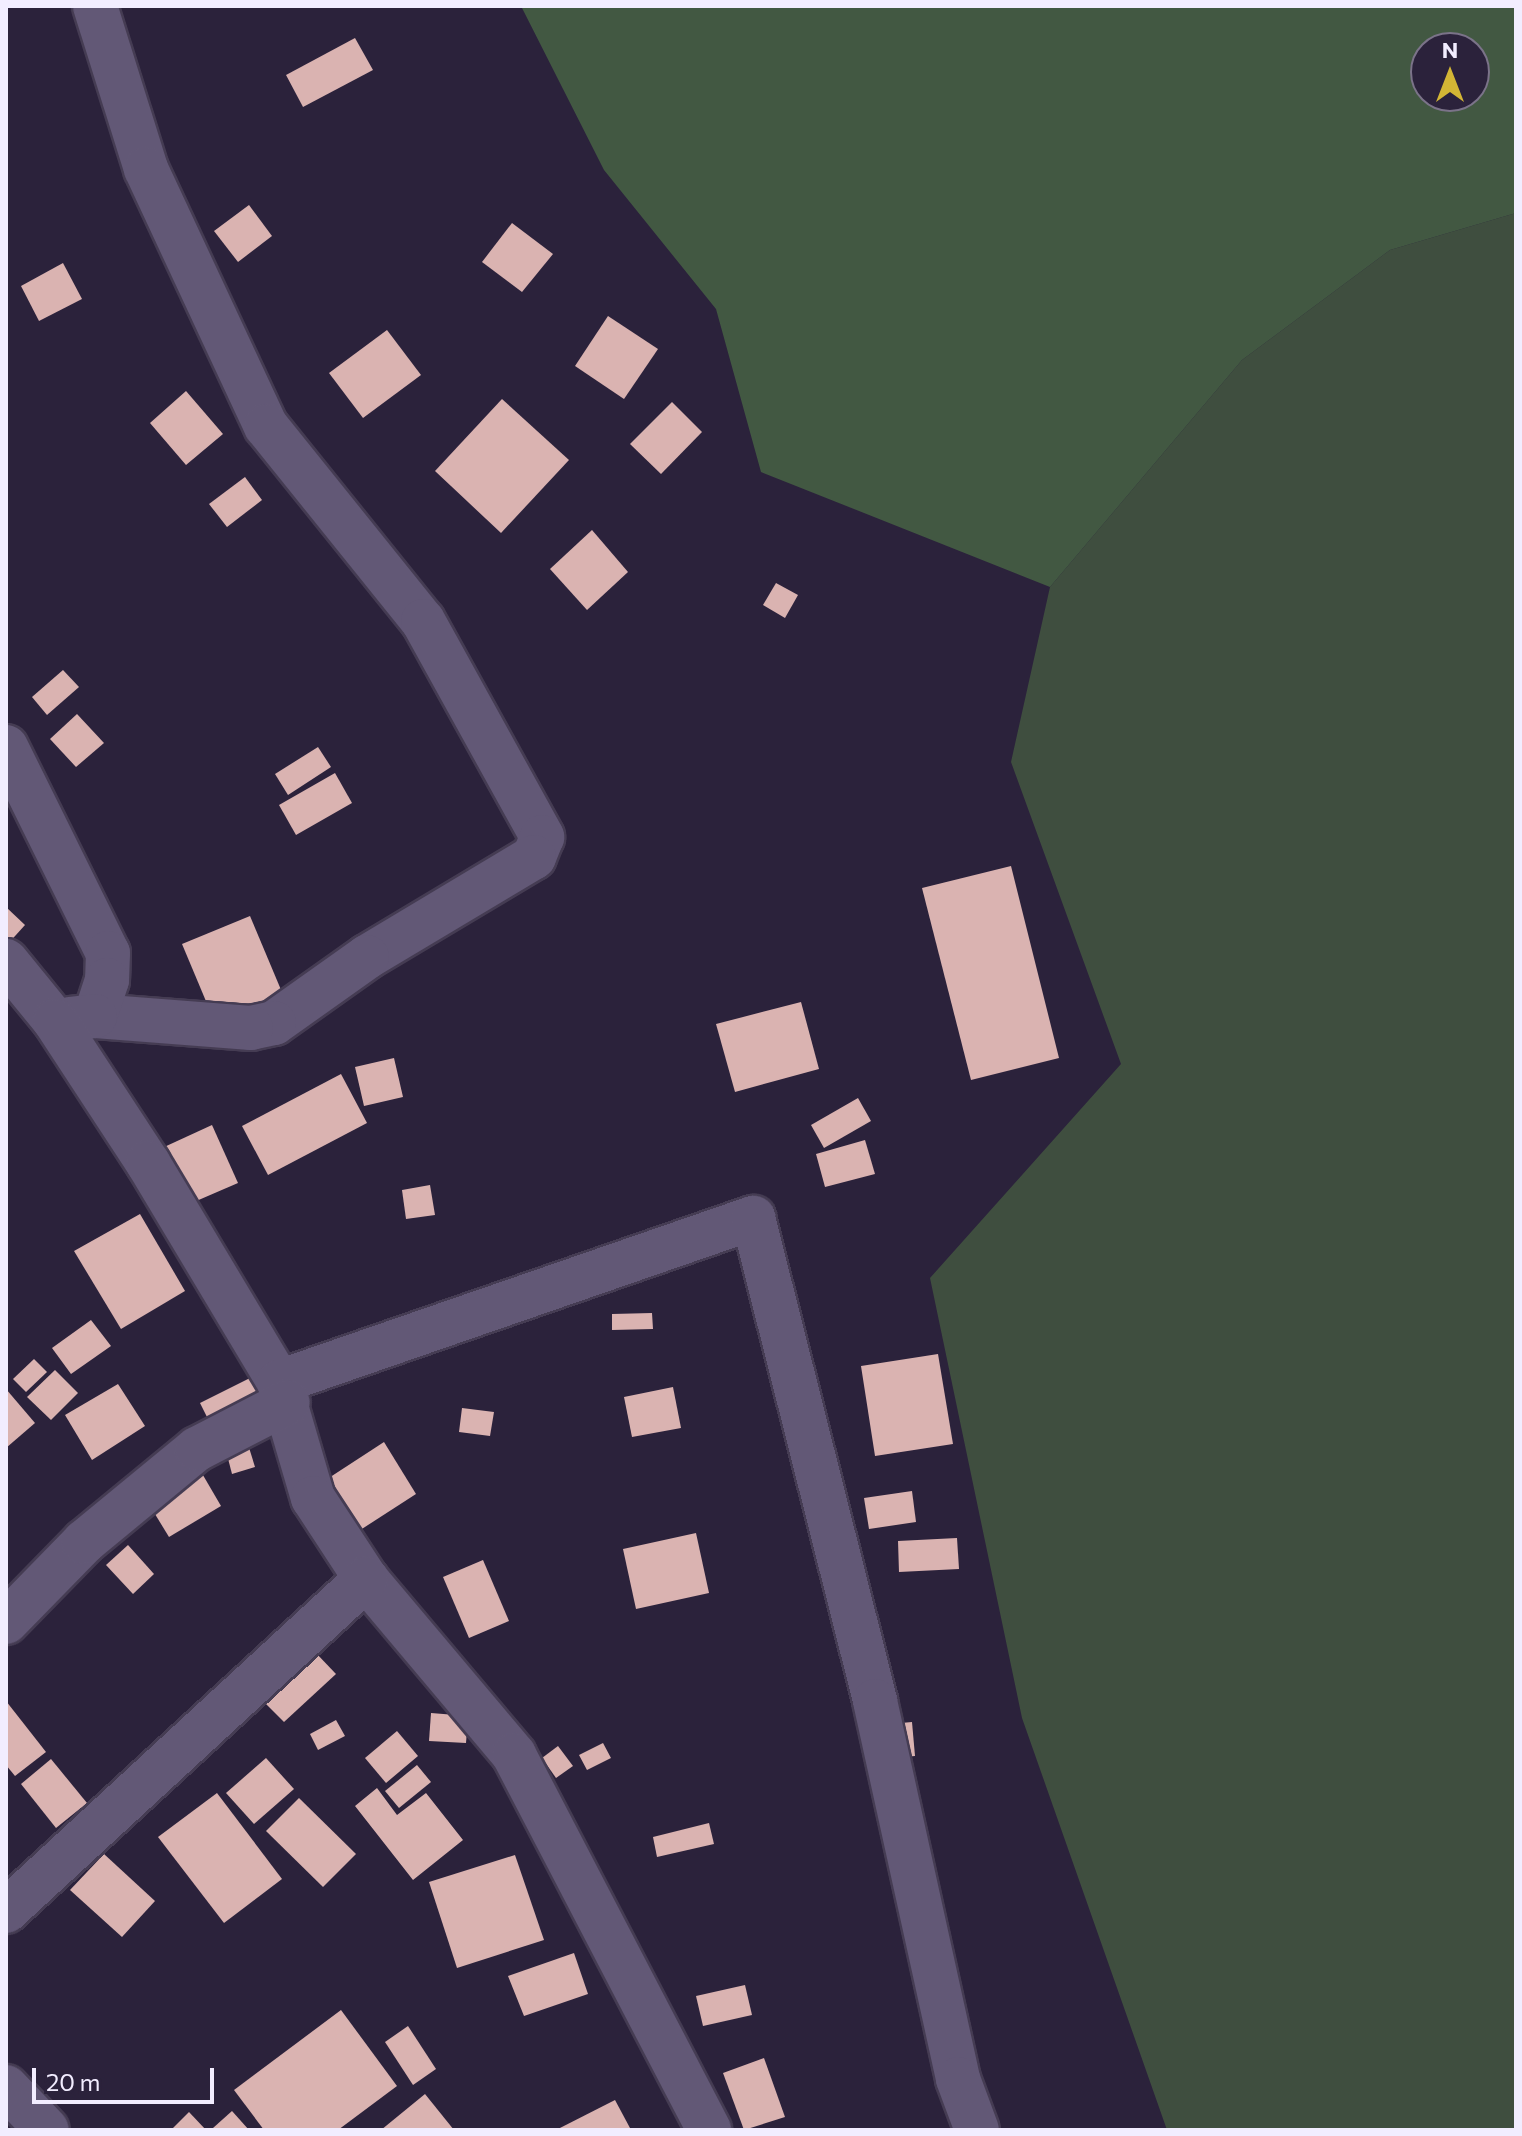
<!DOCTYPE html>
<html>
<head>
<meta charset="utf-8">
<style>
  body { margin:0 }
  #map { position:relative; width:1522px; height:2136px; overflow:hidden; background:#2b223b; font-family:Commissioner,sans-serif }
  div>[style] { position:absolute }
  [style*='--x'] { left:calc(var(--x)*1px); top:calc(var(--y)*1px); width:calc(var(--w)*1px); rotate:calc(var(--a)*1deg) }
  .green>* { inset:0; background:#3f4e3f }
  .forest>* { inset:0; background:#425842 }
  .building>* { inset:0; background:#dab3b1 }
  .roads { filter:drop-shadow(2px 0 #453c53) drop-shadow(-2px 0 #453c53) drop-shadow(0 2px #453c53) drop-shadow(0 -2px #453c53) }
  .street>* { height:44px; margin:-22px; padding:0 22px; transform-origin:22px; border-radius:22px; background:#625876 }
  span { translate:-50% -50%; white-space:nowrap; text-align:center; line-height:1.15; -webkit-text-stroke:8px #2b223b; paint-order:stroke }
  .frame { position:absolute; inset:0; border:8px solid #f2edff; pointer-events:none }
  .north { position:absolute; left:1410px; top:32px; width:80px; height:80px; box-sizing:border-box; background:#2b223b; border:2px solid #7b7389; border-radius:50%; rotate:0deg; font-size:22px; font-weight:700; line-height:32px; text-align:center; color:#f2edff }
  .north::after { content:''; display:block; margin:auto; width:28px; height:36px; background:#d3b635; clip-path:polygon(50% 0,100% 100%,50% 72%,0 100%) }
  .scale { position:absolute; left:32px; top:2068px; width:182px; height:36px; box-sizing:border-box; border:4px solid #f2edff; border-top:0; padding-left:10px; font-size:24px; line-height:28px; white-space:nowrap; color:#f2edff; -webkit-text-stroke:6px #2b223b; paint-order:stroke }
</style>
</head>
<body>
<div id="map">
  <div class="green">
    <i style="clip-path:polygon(1516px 213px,1516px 2130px,1167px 2130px,1022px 1718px,930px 1278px,1121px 1064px,1011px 762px,1050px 587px,1242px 360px,1390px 250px)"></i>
  </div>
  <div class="forest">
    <i style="clip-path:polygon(evenodd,521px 6px,1516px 6px,1516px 213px,1390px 250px,1242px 360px,1050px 587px,761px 472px,716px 309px,604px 170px,521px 6px,1426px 48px,1474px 48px,1474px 96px,1426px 96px,1426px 48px)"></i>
  </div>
  <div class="building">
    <i style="clip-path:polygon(355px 38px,373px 70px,303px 107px,286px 75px)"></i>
    <i style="clip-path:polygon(249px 205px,272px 236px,238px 262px,214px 231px)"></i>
    <i style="clip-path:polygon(512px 223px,553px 254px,522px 292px,482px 262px)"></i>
    <i style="clip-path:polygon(63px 263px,82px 299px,39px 321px,21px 286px)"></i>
    <i style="clip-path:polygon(608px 316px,658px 349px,624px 399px,575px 366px)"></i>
    <i style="clip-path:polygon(387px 330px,421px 375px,363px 418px,329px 373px)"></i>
    <i style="clip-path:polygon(186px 391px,223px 434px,186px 465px,150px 423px)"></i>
    <i style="clip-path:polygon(502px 399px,569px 460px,501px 533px,435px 471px)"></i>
    <i style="clip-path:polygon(672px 402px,702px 432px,661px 474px,630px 444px)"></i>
    <i style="clip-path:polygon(245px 477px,262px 500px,227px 527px,209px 504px)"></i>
    <i style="clip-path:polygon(592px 530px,628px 572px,587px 610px,550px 569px)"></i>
    <i style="clip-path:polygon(776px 583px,798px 595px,785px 618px,763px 605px)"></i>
    <i style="clip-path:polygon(63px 670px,79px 687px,47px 715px,32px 697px)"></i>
    <i style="clip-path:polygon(77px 714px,104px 743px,76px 767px,50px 739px)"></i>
    <i style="clip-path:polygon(318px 747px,331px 767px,288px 795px,275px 774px)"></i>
    <i style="clip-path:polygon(335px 773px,352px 803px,296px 835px,279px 805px)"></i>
    <i style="clip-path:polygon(1011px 866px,1059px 1058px,971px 1080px,922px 888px)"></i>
    <i style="clip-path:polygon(6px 907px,25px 925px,6px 946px)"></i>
    <i style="clip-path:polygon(250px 916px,284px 997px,216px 1025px,182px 944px)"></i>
    <i style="clip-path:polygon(801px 1002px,819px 1069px,735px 1092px,716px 1024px)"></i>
    <i style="clip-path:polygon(394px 1058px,403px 1097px,364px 1106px,355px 1067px)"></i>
    <i style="clip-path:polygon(341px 1074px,367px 1123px,268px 1175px,242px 1126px)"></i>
    <i style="clip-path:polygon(858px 1098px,871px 1121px,824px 1148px,811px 1125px)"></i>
    <i style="clip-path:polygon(212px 1125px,238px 1183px,187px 1205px,162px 1148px)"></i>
    <i style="clip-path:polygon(865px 1140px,875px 1174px,825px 1187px,816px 1154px)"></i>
    <i style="clip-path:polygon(430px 1185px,435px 1215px,406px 1219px,402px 1190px)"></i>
    <i style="clip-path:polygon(140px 1214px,185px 1291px,121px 1329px,74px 1251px)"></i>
    <i style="clip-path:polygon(652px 1313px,653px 1329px,612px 1330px,612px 1314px)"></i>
    <i style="clip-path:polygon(91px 1320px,111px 1346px,71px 1374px,52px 1348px)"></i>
    <i style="clip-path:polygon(938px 1354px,953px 1444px,875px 1456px,861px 1366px)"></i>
    <i style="clip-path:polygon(34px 1359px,47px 1372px,26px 1392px,13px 1379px)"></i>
    <i style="clip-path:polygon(55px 1370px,78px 1393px,51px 1420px,27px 1397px)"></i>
    <i style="clip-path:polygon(256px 1375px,271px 1405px,215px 1433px,200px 1403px)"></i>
    <i style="clip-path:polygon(118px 1384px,145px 1426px,92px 1460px,65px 1415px)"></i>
    <i style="clip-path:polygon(673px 1387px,681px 1428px,632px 1437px,624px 1397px)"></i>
    <i style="clip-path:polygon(6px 1389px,35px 1423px,6px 1448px)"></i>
    <i style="clip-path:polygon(462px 1408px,494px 1412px,490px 1436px,459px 1432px)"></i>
    <i style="clip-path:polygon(247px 1441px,255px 1467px,232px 1474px,225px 1447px)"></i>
    <i style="clip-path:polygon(384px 1442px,416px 1494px,351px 1536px,318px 1485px)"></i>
    <i style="clip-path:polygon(200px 1470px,221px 1506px,169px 1537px,147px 1501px)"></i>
    <i style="clip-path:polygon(912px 1491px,916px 1522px,869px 1529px,864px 1498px)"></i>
    <i style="clip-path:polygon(696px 1533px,709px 1593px,636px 1609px,623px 1549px)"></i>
    <i style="clip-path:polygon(957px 1538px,959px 1569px,899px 1572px,898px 1541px)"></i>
    <i style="clip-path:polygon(128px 1545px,154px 1574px,133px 1594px,106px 1565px)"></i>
    <i style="clip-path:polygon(483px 1560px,509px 1621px,469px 1638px,443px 1577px)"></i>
    <i style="clip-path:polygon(315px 1652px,336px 1674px,284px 1722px,263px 1701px)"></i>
    <i style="clip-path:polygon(6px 1701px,46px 1752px,15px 1776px,6px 1765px)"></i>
    <i style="clip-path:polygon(431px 1713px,468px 1716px,466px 1743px,429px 1741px)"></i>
    <i style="clip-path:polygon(336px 1720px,345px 1736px,318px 1750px,310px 1734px)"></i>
    <i style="clip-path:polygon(912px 1722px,915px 1756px,893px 1758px,890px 1724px)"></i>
    <i style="clip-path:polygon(397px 1731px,418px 1756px,386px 1783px,365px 1758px)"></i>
    <i style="clip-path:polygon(603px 1743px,611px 1758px,587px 1770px,579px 1755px)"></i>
    <i style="clip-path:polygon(558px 1746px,573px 1766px,556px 1778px,542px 1758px)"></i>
    <i style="clip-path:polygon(266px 1758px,294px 1789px,254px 1824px,226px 1793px)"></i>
    <i style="clip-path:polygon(51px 1759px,87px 1803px,56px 1828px,21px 1784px)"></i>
    <i style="clip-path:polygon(417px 1765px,431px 1782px,399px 1808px,385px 1791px)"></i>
    <i style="clip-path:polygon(377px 1788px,397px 1815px,426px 1793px,463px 1840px,413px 1880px,355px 1806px)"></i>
    <i style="clip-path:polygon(217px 1793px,282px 1879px,224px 1923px,158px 1837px)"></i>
    <i style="clip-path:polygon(299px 1798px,356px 1854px,323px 1887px,266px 1831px)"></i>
    <i style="clip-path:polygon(709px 1823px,714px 1844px,657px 1857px,653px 1837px)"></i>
    <i style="clip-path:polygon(104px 1854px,155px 1901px,122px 1937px,70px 1890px)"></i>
    <i style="clip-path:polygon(515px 1855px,544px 1940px,457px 1968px,429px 1882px)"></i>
    <i style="clip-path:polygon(574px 1953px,588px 1994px,524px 2016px,508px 1976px)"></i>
    <i style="clip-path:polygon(745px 1985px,752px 2015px,703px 2026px,696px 1996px)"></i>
    <i style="clip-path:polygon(341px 2010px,397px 2086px,338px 2130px,264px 2130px,234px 2090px)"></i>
    <i style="clip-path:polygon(408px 2026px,436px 2069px,413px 2085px,385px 2042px)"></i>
    <i style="clip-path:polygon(764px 2058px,785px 2117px,744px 2130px,723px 2073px)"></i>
    <i style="clip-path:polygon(425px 2094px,454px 2130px,381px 2130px)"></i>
    <i style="clip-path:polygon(615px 2100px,630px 2128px,556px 2130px)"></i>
    <i style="clip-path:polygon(232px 2111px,249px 2130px,215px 2130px,213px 2128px)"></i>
    <i style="clip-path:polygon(189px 2112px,206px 2130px,171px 2130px)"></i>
  </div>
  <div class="roads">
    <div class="street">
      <i style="--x:95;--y:6;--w:171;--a:72.6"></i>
      <i style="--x:146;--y:169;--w:284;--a:65"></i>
      <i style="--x:266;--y:426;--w:250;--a:51.2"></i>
      <i style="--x:423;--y:621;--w:247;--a:61.1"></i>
      <i style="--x:542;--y:837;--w:22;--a:112"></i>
      <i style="--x:534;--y:857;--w:195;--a:149.1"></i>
      <i style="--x:367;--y:957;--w:114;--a:144.6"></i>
      <i style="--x:274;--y:1023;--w:24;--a:168"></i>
      <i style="--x:251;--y:1028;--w:156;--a:-175.6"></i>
      <i style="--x:6;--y:747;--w:230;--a:63.7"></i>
      <i style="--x:108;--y:953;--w:27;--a:92"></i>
      <i style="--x:107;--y:980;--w:38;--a:108"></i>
      <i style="--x:95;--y:1016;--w:26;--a:173"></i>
      <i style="--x:6;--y:961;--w:77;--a:50.8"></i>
      <i style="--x:55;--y:1021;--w:170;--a:56.8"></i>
      <i style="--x:148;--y:1163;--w:255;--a:59.1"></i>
      <i style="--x:279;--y:1382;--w:121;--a:73.7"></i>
      <i style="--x:313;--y:1498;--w:97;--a:56.8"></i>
      <i style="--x:366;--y:1579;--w:230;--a:49.9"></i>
      <i style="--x:514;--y:1755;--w:423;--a:62.5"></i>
      <i style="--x:279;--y:1382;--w:502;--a:-19.09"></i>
      <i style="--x:753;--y:1218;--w:498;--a:75.8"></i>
      <i style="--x:875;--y:1701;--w:387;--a:77.6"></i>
      <i style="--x:958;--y:2079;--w:54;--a:69.6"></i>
      <i style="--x:6;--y:1622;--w:112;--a:-45.7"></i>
      <i style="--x:84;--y:1542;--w:146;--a:-39.5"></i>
      <i style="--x:197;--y:1449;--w:102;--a:-27.3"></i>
      <i style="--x:6;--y:1911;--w:490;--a:-42.7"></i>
      <i style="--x:6;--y:2087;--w:59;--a:46.4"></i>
    </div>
  </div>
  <div class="frame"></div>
  <div class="north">N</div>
  <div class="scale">20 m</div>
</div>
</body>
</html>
